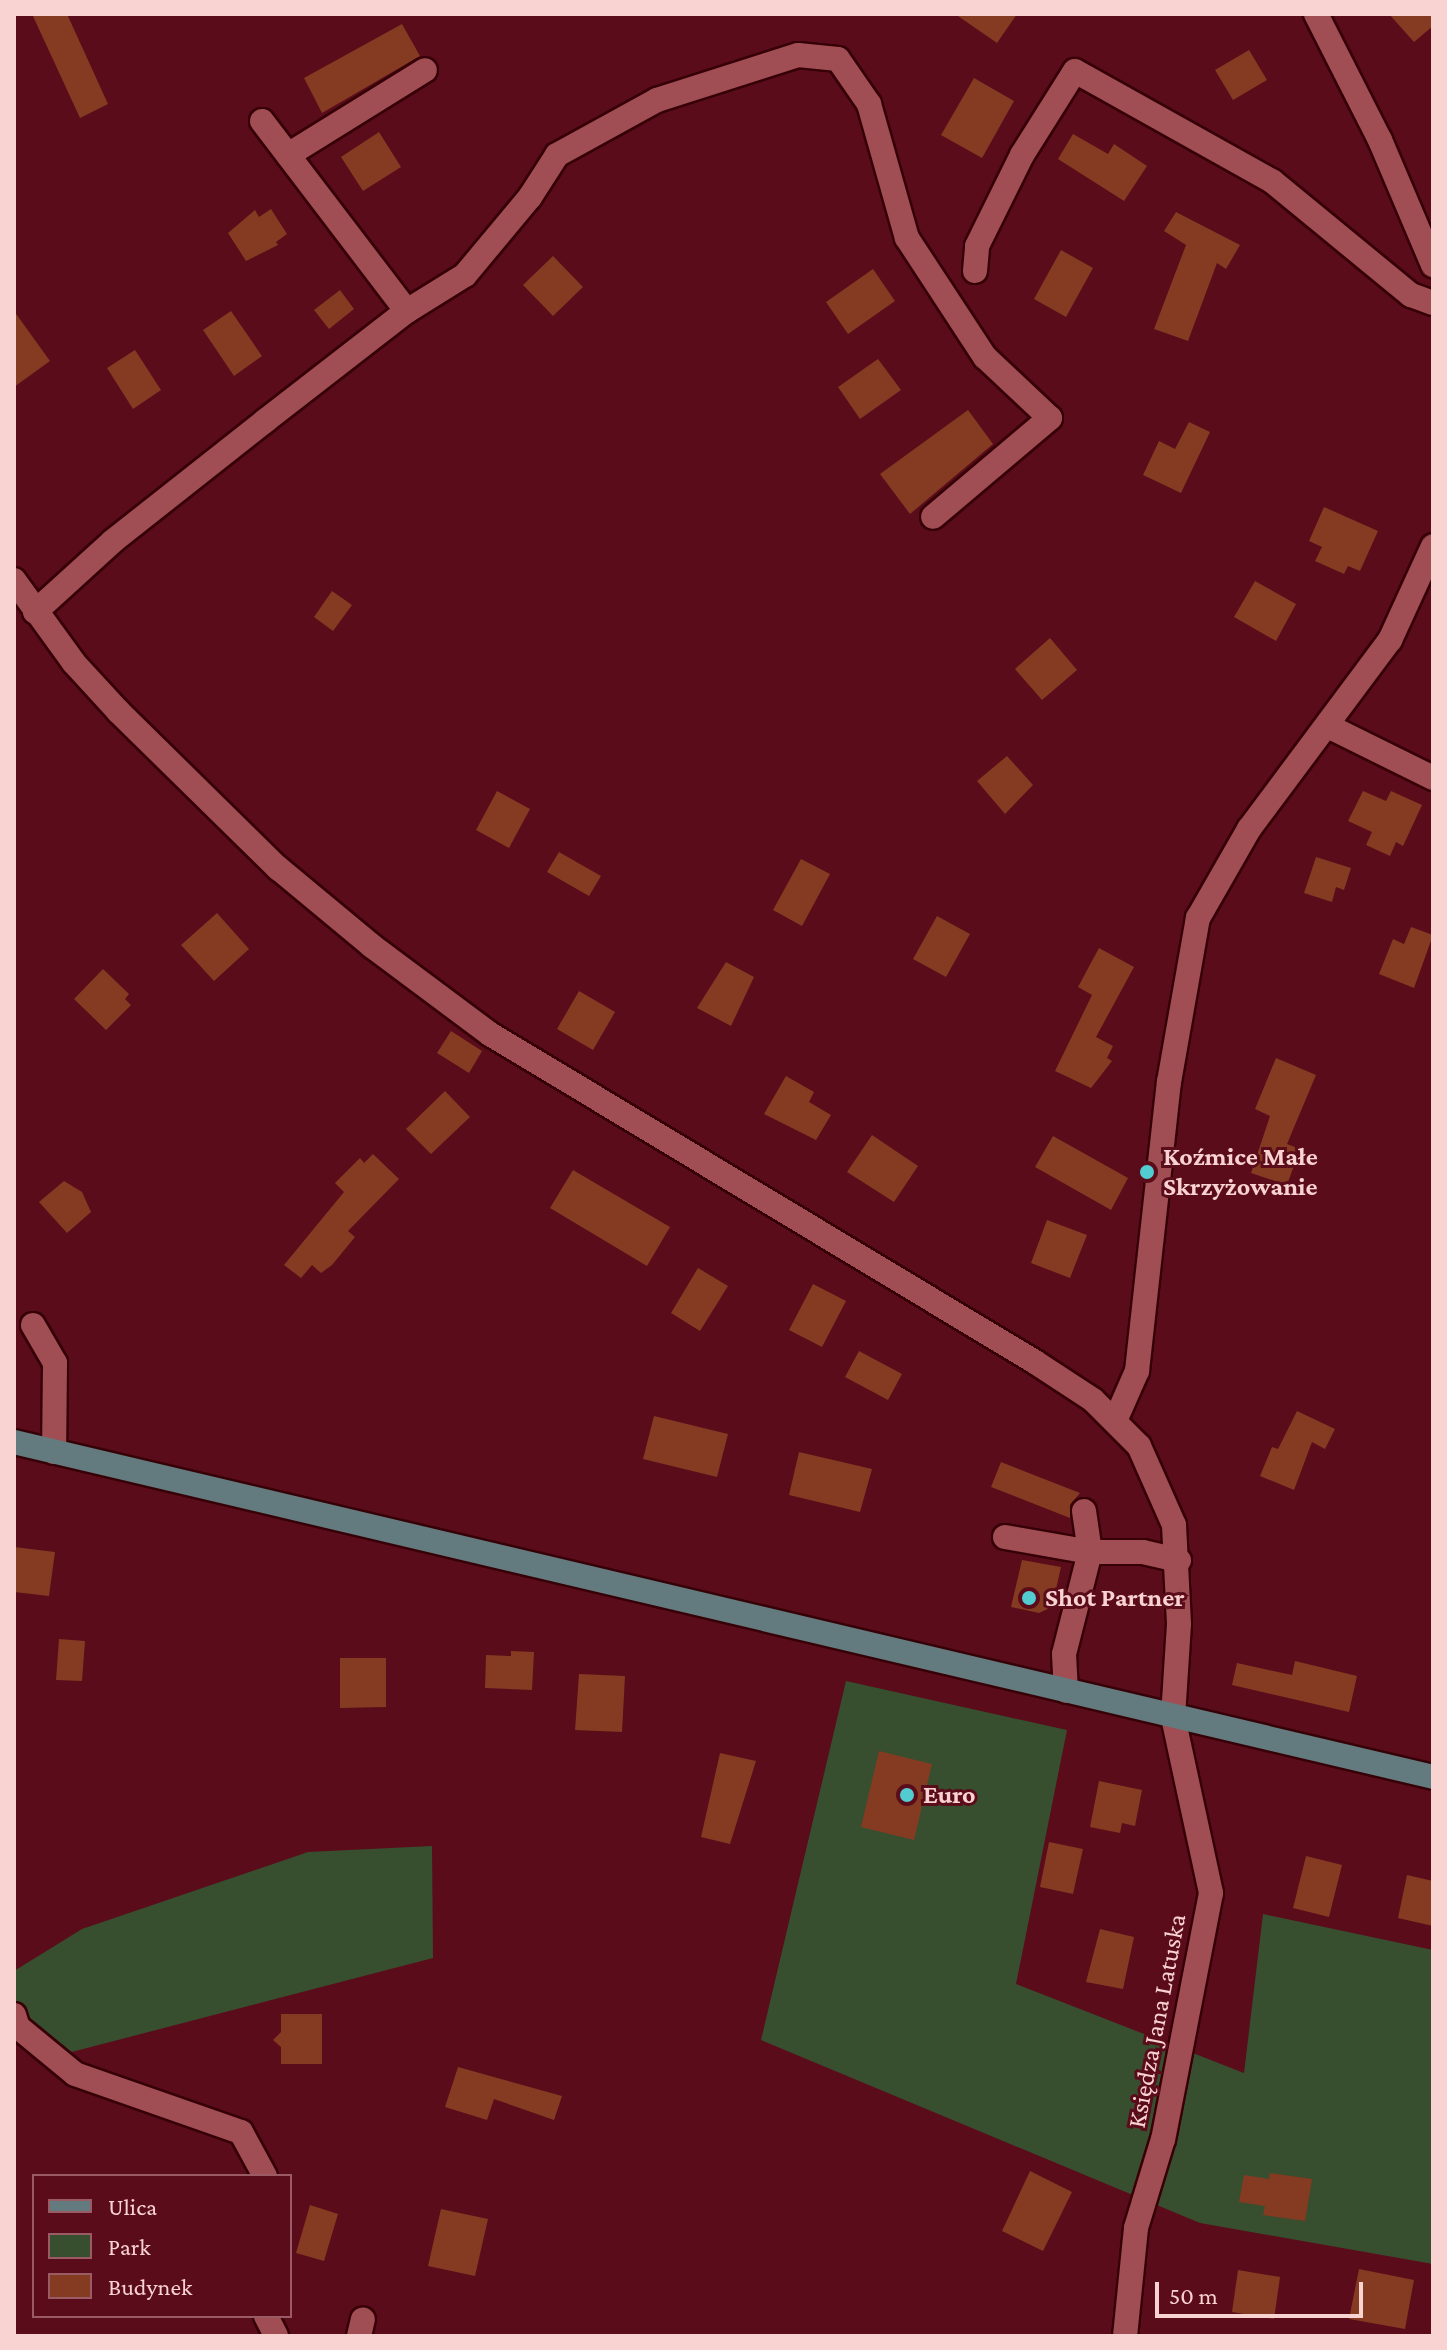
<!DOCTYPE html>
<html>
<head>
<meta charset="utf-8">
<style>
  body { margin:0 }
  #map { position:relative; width:1447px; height:2350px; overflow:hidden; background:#5a0c1a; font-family:"Crimson Pro",serif }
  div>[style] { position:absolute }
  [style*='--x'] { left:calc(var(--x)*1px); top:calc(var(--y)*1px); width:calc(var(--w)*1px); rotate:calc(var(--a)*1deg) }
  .green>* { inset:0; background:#374f2f }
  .building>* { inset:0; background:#853a22 }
  .roads { filter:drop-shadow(2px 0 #360007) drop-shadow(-2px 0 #360007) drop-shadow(0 2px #360007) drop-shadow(0 -2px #360007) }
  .minor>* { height:24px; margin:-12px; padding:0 12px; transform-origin:12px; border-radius:12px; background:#a04e53 }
  .major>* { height:24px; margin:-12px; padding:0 12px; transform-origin:12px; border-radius:12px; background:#637a7e }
  .dots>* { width:22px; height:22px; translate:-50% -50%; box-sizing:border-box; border:4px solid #5a0c1a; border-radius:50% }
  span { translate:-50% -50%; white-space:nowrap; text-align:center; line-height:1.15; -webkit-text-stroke:6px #5a0c1a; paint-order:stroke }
  .poi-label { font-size:26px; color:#f9d2d2; font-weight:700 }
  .left { translate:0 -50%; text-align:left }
  .street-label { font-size:26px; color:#f9d2d2 }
  .frame { position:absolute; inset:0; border:16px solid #f9d2d2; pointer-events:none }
  .legend { position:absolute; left:32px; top:2174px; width:260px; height:144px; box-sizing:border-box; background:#5a0c1a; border:2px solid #9a5b64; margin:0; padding:10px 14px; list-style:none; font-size:24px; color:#f9d2d2 }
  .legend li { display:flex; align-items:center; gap:16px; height:40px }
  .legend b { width:40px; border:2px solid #9a5b64 }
  .scale { position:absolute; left:1155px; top:2282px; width:208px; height:36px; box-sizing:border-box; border:4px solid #f9d2d2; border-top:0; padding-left:10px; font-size:24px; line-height:28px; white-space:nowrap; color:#f9d2d2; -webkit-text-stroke:6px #5a0c1a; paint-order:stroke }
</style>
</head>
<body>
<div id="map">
  <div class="green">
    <i style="clip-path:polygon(846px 1681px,1067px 1730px,1016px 1984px,1244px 2073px,1263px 1914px,1433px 1950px,1433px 2264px,1200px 2223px,761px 2040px)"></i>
    <i style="clip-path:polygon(432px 1846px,433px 1958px,37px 2061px,14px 2023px,14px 1971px,82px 1929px,308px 1852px)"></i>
  </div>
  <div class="building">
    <i style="clip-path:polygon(32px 14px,67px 14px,108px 104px,80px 118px)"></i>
    <i style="clip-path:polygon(955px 14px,1017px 14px,997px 43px)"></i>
    <i style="clip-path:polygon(1389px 14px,1433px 14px,1433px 26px,1414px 42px)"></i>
    <i style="clip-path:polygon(402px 24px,420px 56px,322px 113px,304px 78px)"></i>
    <i style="clip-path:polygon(1249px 50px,1267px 80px,1233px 100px,1215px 70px)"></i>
    <i style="clip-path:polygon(974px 78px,1014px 101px,982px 158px,941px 135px)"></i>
    <i style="clip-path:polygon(379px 132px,401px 167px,363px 191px,341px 157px)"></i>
    <i style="clip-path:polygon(1073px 134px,1108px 154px,1114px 144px,1147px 166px,1124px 201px,1058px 159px)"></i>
    <i style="clip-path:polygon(271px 209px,287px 234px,276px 242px,278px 245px,246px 261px,228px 233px,255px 210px,259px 217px)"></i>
    <i style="clip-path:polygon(1176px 212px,1240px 245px,1226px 269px,1217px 263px,1188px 341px,1154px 329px,1186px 245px,1164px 231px)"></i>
    <i style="clip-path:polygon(1061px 250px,1093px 268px,1066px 317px,1034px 299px)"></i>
    <i style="clip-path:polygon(553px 256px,583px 287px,553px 316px,523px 285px)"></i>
    <i style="clip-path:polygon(873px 269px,895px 301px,848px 334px,826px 302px)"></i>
    <i style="clip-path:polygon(340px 290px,354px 309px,329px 329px,314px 310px)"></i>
    <i style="clip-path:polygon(14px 311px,50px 361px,14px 387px)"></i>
    <i style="clip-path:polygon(231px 311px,262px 356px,234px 376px,203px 330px)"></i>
    <i style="clip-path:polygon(135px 350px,161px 390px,133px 409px,107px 368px)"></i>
    <i style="clip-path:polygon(878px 359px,901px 390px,860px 419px,838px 387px)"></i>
    <i style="clip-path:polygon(968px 410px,993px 444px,910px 514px,880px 474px)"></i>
    <i style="clip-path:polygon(1189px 422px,1210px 432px,1181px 493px,1143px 475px,1159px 441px,1175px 449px)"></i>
    <i style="clip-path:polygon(1324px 507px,1378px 531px,1360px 571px,1348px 566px,1344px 574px,1315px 561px,1322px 547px,1309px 541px)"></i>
    <i style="clip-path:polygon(1255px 581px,1296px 604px,1276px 641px,1234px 617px)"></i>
    <i style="clip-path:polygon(332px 591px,352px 605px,333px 631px,314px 617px)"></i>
    <i style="clip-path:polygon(1050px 638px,1077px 670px,1042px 700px,1015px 669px)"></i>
    <i style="clip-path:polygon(1007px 756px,1033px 785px,1005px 814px,977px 781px)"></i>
    <i style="clip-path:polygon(497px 791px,530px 809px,509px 848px,476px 830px)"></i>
    <i style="clip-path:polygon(1363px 791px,1386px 801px,1391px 791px,1422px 805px,1403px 846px,1396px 842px,1390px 856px,1366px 845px,1372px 832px,1348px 821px)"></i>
    <i style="clip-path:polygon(559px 852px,601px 876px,589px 896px,547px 872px)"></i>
    <i style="clip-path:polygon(1316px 857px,1351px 868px,1344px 890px,1336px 887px,1332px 902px,1304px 893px)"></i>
    <i style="clip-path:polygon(801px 859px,830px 874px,802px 926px,773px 910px)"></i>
    <i style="clip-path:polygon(217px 913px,249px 949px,214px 981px,181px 945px)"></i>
    <i style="clip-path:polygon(937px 916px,970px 934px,946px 977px,913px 959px)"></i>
    <i style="clip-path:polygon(1411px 927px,1433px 935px,1414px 988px,1379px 974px,1393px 939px,1404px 944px)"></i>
    <i style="clip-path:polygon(1099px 948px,1134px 967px,1096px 1037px,1113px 1046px,1107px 1058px,1112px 1061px,1091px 1088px,1055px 1071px,1092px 995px,1078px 987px)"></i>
    <i style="clip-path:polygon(726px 962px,754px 977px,731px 1026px,697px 1008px)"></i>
    <i style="clip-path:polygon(103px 969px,129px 994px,125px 999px,131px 1005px,106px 1030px,74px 999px)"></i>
    <i style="clip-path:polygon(579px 991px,615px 1012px,593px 1050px,557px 1029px)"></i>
    <i style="clip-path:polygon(451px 1031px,482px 1051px,469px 1073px,437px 1053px)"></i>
    <i style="clip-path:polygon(1276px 1058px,1316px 1075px,1287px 1144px,1300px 1149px,1287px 1185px,1251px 1173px,1270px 1116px,1255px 1109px)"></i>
    <i style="clip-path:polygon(786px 1076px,814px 1092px,809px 1102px,831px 1115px,816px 1140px,764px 1114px)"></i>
    <i style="clip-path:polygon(445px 1091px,470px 1117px,431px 1154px,406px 1129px)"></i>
    <i style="clip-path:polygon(872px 1135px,918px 1166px,894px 1202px,847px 1172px)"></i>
    <i style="clip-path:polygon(1053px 1136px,1128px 1178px,1111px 1210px,1035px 1167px)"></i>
    <i style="clip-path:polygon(373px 1154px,399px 1179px,348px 1231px,355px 1237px,332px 1265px,321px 1273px,312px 1265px,301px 1278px,284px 1265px,344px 1192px,335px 1183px,360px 1158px,364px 1163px)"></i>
    <i style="clip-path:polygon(573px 1170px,670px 1227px,647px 1266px,550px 1208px)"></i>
    <i style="clip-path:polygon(64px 1181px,82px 1192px,91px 1212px,67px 1233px,39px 1202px)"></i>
    <i style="clip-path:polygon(1047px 1220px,1087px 1235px,1070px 1278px,1031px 1263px)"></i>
    <i style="clip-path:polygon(698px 1268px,728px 1286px,700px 1331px,671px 1313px)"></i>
    <i style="clip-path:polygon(813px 1284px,846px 1301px,822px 1347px,789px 1330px)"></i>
    <i style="clip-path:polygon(859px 1351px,902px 1374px,888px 1400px,845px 1377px)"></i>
    <i style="clip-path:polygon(1297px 1411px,1335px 1429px,1325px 1449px,1312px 1442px,1294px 1490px,1260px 1476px,1272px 1447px,1278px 1449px)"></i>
    <i style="clip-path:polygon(654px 1416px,728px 1434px,717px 1477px,643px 1459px)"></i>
    <i style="clip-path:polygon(799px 1452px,872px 1469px,860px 1512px,789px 1495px)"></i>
    <i style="clip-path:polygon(1001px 1462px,1080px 1493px,1070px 1505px,1070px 1518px,991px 1487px)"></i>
    <i style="clip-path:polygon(14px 1547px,55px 1552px,49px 1596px,14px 1592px)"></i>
    <i style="clip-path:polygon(1022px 1560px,1061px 1567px,1052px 1607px,1039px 1613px,1011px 1607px)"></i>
    <i style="clip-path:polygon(59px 1639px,85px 1641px,82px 1681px,56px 1680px)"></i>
    <i style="clip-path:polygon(511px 1651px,534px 1652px,532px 1690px,485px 1688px,486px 1655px,511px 1656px)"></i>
    <i style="clip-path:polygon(340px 1658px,386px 1658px,386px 1707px,340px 1708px)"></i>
    <i style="clip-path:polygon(1295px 1661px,1357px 1676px,1349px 1712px,1232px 1685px,1237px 1663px,1292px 1675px)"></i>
    <i style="clip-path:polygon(579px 1674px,625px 1676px,622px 1732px,575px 1730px)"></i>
    <i style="clip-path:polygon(879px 1751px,932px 1764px,914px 1840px,861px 1827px)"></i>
    <i style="clip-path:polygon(720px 1753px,756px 1761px,730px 1844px,701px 1837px)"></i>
    <i style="clip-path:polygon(1099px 1781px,1142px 1790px,1135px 1826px,1122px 1823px,1120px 1833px,1090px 1827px)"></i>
    <i style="clip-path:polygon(1049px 1842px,1083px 1849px,1073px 1894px,1040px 1887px)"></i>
    <i style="clip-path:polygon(1306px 1856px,1342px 1865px,1329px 1917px,1293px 1908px)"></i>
    <i style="clip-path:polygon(1407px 1875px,1433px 1881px,1433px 1926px,1398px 1918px)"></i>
    <i style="clip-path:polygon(1100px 1929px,1134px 1937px,1123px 1989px,1086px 1982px)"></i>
    <i style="clip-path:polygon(281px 2014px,322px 2014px,322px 2064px,281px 2064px,281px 2047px,273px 2040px,281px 2032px)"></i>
    <i style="clip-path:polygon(458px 2067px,562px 2096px,554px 2120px,494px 2099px,487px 2120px,445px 2107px)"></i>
    <i style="clip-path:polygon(1030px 2171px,1072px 2192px,1043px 2251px,1002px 2231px)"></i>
    <i style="clip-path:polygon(1270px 2173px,1312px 2179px,1305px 2221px,1263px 2215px,1265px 2206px,1239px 2202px,1244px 2175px,1269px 2179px)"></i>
    <i style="clip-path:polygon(310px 2205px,338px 2214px,324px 2261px,296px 2253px)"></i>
    <i style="clip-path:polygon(441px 2209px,488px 2219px,475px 2276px,428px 2266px)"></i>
    <i style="clip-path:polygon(1359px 2269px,1414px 2280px,1405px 2329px,1349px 2319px)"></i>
    <i style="clip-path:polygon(1238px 2270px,1280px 2277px,1274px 2319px,1232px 2312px)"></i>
  </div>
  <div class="roads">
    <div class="minor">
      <i style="--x:1316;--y:14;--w:141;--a:63.1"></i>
      <i style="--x:1380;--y:140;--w:136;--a:67"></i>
      <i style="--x:262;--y:121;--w:239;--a:52.7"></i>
      <i style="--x:288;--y:155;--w:161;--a:-31.8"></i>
      <i style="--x:975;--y:271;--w:25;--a:-85"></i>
      <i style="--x:977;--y:246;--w:102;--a:-63.7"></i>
      <i style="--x:1022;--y:155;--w:99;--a:-57.8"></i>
      <i style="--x:1075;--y:71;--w:226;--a:29.2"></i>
      <i style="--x:1272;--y:181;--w:180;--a:39.4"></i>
      <i style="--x:1411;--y:295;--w:23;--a:20"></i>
      <i style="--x:14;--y:580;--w:102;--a:54.1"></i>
      <i style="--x:74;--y:663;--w:67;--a:47.4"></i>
      <i style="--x:119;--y:712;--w:223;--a:44.5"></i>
      <i style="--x:278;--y:868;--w:122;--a:39.7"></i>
      <i style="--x:372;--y:946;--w:147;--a:36.7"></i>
      <i style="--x:490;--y:1034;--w:636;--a:31.04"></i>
      <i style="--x:1035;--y:1362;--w:69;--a:33.2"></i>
      <i style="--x:1093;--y:1400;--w:65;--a:45"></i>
      <i style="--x:1139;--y:1446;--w:86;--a:66.1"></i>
      <i style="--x:1174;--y:1525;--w:99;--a:87.1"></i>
      <i style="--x:1179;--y:1624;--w:93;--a:93.7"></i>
      <i style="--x:1173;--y:1717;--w:180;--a:77.8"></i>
      <i style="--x:1211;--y:1893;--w:251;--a:101"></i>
      <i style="--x:1163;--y:2139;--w:93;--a:106.9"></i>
      <i style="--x:1136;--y:2228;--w:109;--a:95.8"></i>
      <i style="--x:35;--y:612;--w:105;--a:-42.3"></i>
      <i style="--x:113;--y:541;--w:194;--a:-38.3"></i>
      <i style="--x:265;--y:421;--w:180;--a:-37.8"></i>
      <i style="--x:407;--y:311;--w:68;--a:-31.8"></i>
      <i style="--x:465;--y:275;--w:102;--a:-50.2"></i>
      <i style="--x:530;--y:197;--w:50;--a:-57.3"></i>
      <i style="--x:557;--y:155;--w:114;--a:-28.8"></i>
      <i style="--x:657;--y:100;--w:148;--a:-17.7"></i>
      <i style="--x:798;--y:55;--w:40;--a:5.7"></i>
      <i style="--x:838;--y:59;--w:55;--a:55.4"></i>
      <i style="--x:869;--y:104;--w:139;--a:74.2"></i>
      <i style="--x:907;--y:238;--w:142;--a:56.8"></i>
      <i style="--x:985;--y:357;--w:89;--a:43.2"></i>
      <i style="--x:1050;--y:418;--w:153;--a:139.8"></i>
      <i style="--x:1328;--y:726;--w:117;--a:26.3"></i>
      <i style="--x:33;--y:1325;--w:44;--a:59.9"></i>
      <i style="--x:55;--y:1363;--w:89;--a:90.6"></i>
      <i style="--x:1115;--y:1421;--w:55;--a:-66.3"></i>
      <i style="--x:1137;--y:1371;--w:291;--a:-83.7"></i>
      <i style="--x:1169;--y:1082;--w:167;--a:-80"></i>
      <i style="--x:1198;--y:918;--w:103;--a:-60.2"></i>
      <i style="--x:1249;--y:829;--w:236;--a:-53.3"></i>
      <i style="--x:1390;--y:640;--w:103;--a:-65.4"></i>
      <i style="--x:1084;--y:1511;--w:41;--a:81.7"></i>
      <i style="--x:1090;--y:1552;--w:53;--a:0"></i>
      <i style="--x:1143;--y:1552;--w:37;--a:13"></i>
      <i style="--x:1005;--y:1537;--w:86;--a:10"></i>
      <i style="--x:1090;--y:1552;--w:105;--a:104.3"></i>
      <i style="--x:1064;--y:1654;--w:37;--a:87"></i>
      <i style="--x:14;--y:2015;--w:13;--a:72"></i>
      <i style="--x:18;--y:2027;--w:74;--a:39.5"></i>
      <i style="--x:75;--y:2074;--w:176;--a:19.3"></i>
      <i style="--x:241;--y:2132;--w:50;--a:61.4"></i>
      <i style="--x:266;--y:2316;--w:22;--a:63"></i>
      <i style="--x:359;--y:2336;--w:17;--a:-77"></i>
    </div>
    <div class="major">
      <i style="--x:14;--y:1442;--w:1458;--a:13.28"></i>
    </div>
  </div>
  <div class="dots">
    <i style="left:1147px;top:1172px;background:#52ccd0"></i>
    <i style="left:1029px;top:1598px;background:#52ccd0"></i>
    <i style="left:907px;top:1795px;background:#52ccd0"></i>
  </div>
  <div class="poi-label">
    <span class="left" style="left:1163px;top:1172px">Koźmice Małe<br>Skrzyżowanie</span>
    <span class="left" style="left:1045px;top:1598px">Shot Partner</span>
    <span class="left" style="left:923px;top:1795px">Euro</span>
  </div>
  <div class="street-label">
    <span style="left:1157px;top:2021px;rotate:-79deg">Księdza Jana Latuska</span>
  </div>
  <div class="frame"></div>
  <ul class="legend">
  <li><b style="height:10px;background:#637a7e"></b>Ulica</li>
  <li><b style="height:22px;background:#374f2f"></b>Park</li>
  <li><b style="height:22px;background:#853a22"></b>Budynek</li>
  </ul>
  <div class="scale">50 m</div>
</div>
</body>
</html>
